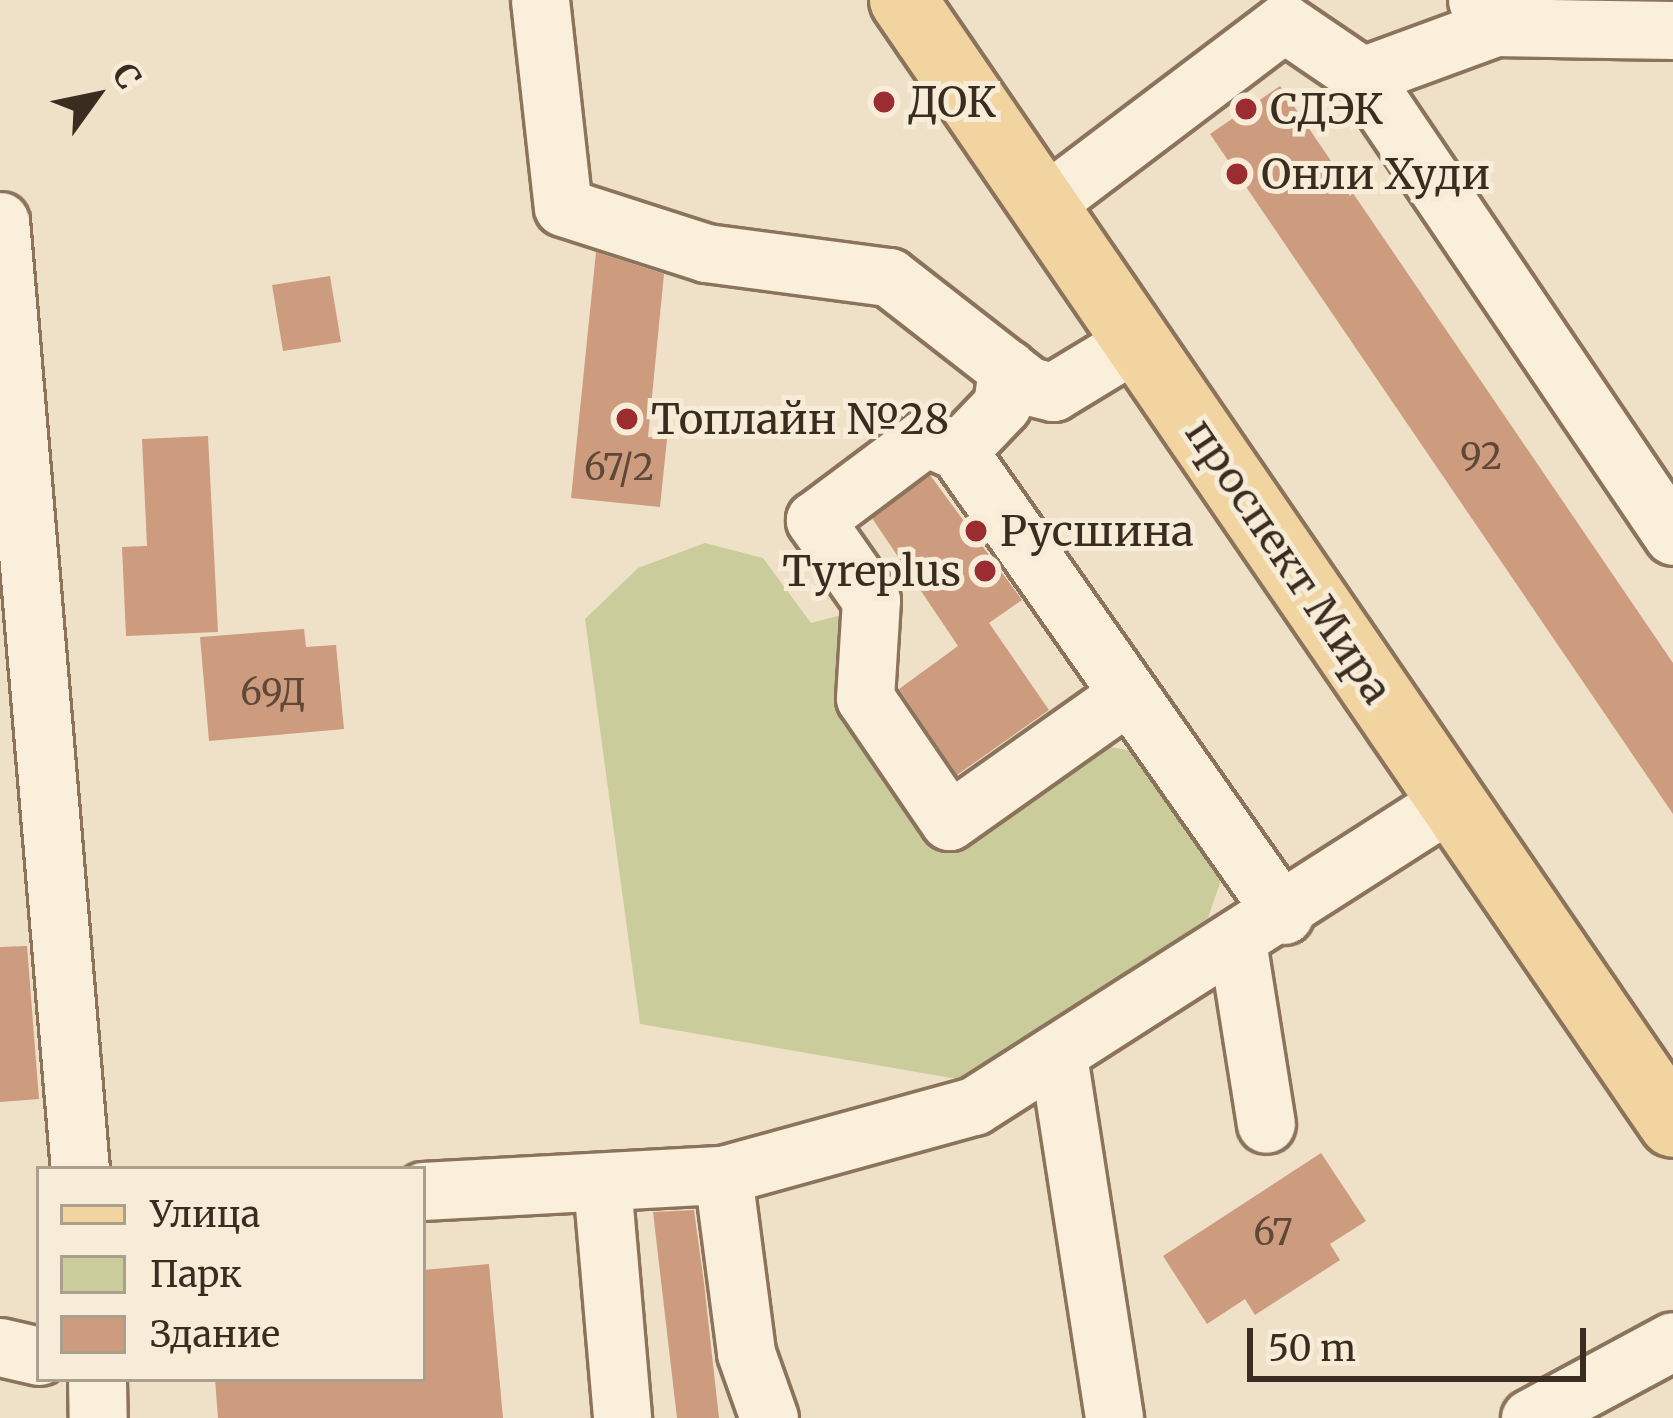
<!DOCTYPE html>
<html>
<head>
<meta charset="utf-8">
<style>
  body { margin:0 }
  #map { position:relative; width:1673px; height:1418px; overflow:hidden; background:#efe1c8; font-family:Merriweather,serif }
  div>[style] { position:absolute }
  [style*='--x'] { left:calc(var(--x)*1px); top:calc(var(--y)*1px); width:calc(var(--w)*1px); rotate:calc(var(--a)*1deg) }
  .green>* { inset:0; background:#cacd9b }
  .building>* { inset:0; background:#cd9b7e }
  .roads { filter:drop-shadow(3px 0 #8b735c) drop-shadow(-3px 0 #8b735c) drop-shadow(0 3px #8b735c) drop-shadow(0 -3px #8b735c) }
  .minor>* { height:57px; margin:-28.5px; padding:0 28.5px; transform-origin:28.5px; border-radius:28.5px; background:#f9efdb }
  .major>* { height:66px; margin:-33px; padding:0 33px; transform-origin:33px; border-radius:33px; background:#f1d4a0 }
  .dots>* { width:33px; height:33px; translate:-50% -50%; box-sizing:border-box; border:6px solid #f6ecd7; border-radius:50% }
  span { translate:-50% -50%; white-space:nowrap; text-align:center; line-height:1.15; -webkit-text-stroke:10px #f6ecd7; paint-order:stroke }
  .number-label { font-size:36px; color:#604838 }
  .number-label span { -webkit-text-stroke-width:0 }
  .poi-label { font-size:42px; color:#3b2c20 }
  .left { translate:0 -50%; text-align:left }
  .right { translate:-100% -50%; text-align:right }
  .street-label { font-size:42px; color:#3b2c20 }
  .legend { position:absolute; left:36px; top:1166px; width:390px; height:216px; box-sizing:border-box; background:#f6ecd7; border:3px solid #ab9f8e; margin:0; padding:15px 21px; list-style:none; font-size:36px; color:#3b2c20 }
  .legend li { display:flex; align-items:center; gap:24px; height:60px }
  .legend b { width:60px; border:3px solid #ab9f8e }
  .north { position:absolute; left:36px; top:36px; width:120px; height:120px; -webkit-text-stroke:9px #f6ecd7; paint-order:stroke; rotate:57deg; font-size:33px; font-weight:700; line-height:48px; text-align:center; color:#3b2c20 }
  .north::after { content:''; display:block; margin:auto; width:42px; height:54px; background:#3b2c20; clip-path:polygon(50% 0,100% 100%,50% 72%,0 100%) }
  .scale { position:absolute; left:1247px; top:1328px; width:339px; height:54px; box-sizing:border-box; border:6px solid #3b2c20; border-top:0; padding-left:15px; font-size:36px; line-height:42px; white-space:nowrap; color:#3b2c20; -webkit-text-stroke:9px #f6ecd7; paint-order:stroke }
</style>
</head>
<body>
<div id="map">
  <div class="green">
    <i style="clip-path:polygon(705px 543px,763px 558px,811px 623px,853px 612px,944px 842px,1087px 743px,1157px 755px,1211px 830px,1221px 880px,1208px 918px,963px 1080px,640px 1024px,585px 619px,638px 568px)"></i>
  </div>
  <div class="building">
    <i style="clip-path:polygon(1280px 86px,1673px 663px,1673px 814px,1210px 134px)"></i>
    <i style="clip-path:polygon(596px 252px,664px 274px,648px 437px,667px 439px,660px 507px,571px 498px)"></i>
    <i style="clip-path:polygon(330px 276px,341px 342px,283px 351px,272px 285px)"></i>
    <i style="clip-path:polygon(208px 436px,218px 632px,126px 636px,122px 547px,147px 546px,142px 439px)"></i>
    <i style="clip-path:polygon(930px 475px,1022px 600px,989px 623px,1049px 710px,957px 775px,899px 689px,958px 646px,872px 518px)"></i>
    <i style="clip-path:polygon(304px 629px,306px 647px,336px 645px,344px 729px,209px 741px,200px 637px)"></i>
    <i style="clip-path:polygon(27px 946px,39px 1099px,0 1102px,0 947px)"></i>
    <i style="clip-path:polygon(1321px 1153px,1366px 1221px,1330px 1244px,1340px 1260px,1255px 1315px,1245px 1299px,1207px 1324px,1163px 1256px)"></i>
    <i style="clip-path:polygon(694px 1210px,704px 1283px,719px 1418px,677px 1418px,653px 1212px)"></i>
    <i style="clip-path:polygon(489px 1264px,503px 1418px,218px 1418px,215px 1379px,423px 1379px,423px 1270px)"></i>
  </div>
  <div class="roads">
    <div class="minor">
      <i style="--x:540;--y:0;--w:208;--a:83.7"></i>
      <i style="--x:563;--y:207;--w:150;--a:17.8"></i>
      <i style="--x:706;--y:253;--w:185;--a:7.5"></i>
      <i style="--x:889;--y:277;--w:177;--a:37.9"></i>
      <i style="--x:1029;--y:386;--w:25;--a:14"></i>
      <i style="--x:1053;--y:392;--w:100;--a:-31.2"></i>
      <i style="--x:1495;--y:27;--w:178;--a:1"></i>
      <i style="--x:1362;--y:76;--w:555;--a:55.94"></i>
      <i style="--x:1047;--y:202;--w:297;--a:-37.1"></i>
      <i style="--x:1284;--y:23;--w:94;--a:34.2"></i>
      <i style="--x:1362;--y:76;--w:142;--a:-20.2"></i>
      <i style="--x:1495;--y:27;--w:32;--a:-124"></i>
      <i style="--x:0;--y:221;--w:951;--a:85.18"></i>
      <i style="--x:958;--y:451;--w:64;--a:-46.3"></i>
      <i style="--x:1002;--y:405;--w:37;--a:-82"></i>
      <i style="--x:1123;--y:698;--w:213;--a:144.7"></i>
      <i style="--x:949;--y:821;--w:149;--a:-124.3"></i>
      <i style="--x:865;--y:698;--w:98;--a:-86.5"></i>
      <i style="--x:871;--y:600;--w:98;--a:-125"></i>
      <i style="--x:815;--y:520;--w:139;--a:-36.8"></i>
      <i style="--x:926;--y:437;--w:35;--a:24"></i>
      <i style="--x:958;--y:451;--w:567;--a:54.91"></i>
      <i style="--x:1237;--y:941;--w:185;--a:81"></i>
      <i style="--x:1059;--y:1062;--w:360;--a:81.2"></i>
      <i style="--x:723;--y:1175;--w:179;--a:82.6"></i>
      <i style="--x:746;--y:1353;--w:69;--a:70.5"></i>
      <i style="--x:602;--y:1183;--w:236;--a:85.1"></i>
      <i style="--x:423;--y:1191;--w:300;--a:-3.1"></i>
      <i style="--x:723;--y:1175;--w:260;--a:-15.4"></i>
      <i style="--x:974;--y:1106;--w:566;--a:-32.6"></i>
      <i style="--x:0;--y:1347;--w:40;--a:13"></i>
      <i style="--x:97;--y:1379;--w:39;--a:89"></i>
      <i style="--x:1530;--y:1418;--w:162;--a:-28.3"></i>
    </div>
    <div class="major">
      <i style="--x:903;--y:0;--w:1362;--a:55.59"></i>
    </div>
  </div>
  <div class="dots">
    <i style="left:884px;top:102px;background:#9b2c32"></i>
    <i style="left:1246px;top:109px;background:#9b2c32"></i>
    <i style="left:1237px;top:174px;background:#9b2c32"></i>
    <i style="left:627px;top:419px;background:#9b2c32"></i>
    <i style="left:976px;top:531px;background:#9b2c32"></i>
    <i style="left:985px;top:571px;background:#9b2c32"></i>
  </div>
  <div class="number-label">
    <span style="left:1481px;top:457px">92</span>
    <span style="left:619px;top:468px">67/2</span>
    <span style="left:273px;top:693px">69Д</span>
    <span style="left:1273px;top:1233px">67</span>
  </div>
  <div class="poi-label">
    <span class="left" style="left:908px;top:102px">ДОК</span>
    <span class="left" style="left:1270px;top:109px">СДЭК</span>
    <span class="left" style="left:1261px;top:174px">Онли Худи</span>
    <span class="left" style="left:651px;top:419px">Топлайн №28</span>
    <span class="left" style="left:1000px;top:531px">Русшина</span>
    <span class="right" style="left:961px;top:571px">Tyreplus</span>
  </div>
  <div class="street-label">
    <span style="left:1289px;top:561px;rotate:56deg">проспект Мира</span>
  </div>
  <ul class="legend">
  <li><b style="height:15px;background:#f1d4a0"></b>Улица</li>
  <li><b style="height:33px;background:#cacd9b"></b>Парк</li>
  <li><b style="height:33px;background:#cd9b7e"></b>Здание</li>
  </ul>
  <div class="north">С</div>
  <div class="scale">50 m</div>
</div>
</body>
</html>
